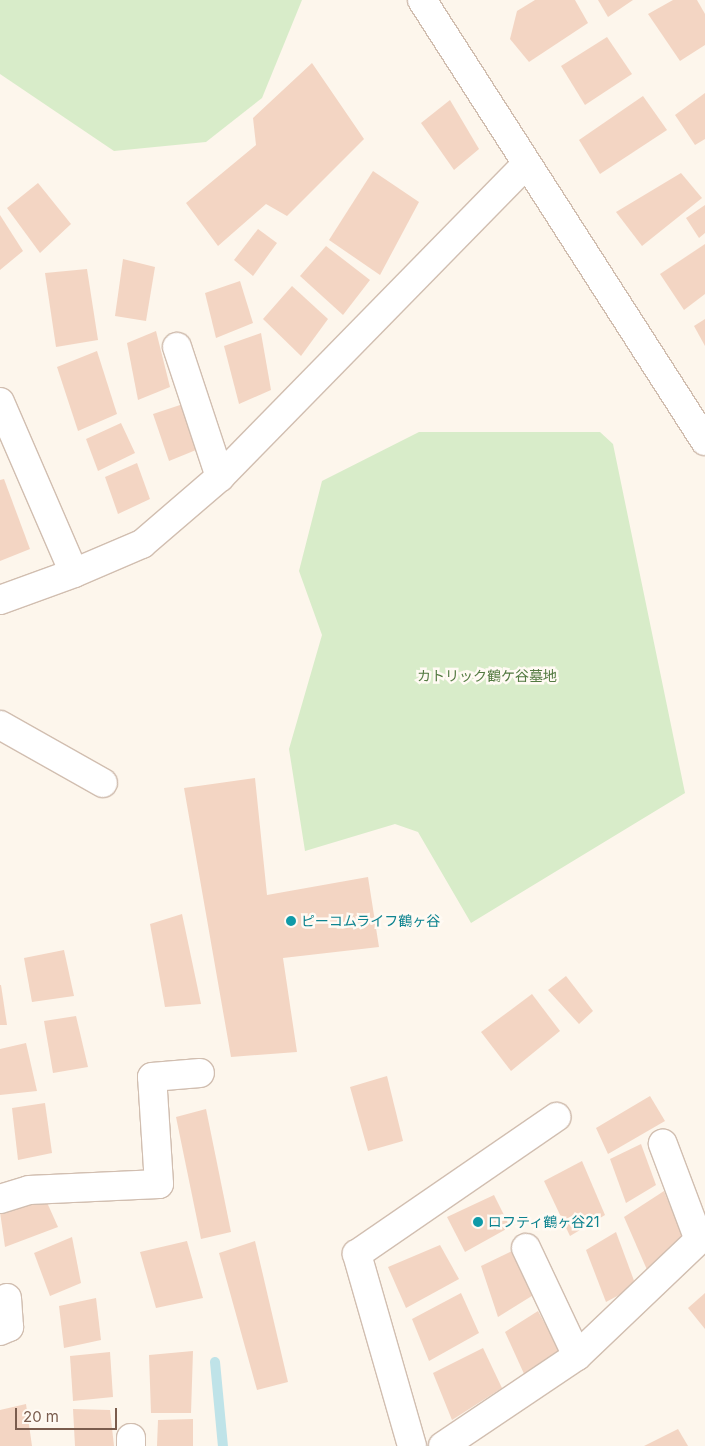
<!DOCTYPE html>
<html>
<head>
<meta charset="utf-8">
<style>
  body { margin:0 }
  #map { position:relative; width:705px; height:1446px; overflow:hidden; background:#fdf6ec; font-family:Inter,"Noto Sans JP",sans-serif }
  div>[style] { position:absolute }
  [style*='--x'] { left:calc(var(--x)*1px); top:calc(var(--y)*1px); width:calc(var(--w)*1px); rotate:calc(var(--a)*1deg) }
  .green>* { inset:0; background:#d8ecc9 }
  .stream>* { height:10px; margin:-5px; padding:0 5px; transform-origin:5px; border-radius:5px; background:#bfe3e8 }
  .building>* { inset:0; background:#f3d5c3 }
  .roads { filter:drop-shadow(1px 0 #d1beb0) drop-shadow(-1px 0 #d1beb0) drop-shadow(0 1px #d1beb0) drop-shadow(0 -1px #d1beb0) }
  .minor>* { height:28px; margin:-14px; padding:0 14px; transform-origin:14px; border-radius:14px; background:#fff }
  .dots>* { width:14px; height:14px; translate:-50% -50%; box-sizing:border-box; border:2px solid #fffaf3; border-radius:50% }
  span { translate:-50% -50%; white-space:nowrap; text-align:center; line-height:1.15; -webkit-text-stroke:5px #fffaf3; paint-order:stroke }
  .park-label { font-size:14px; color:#537a41 }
  .culture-label { font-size:14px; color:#0d838f }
  .left { translate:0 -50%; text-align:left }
  .scale { position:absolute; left:15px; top:1408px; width:102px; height:22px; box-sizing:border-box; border:2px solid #7a5c4d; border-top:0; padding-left:6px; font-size:15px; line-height:18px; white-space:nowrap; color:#7a5c4d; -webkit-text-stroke:4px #fffaf3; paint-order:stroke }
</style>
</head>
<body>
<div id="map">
  <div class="green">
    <i style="clip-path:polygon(0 0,302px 0,262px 98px,206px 142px,114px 151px,0 74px)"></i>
    <i style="clip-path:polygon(419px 432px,600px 432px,613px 444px,685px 793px,471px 923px,418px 832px,395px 824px,305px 851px,289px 749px,322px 635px,299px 571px,322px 481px)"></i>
  </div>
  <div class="stream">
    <i style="--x:215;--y:1362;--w:84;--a:84.6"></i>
  </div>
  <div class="building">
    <i style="clip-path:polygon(535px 0,575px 0,588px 23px,529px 62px,510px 39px,517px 11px)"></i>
    <i style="clip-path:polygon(598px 0,633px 0,608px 17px)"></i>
    <i style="clip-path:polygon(673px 0,697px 0,705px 14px,705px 45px,680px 61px,648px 14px)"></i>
    <i style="clip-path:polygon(607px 37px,632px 74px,585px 105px,561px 66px)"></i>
    <i style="clip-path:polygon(312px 63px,364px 139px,287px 216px,266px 204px,218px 246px,186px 203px,256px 145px,253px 118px)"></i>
    <i style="clip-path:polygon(705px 93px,705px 139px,695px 145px,675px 115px)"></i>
    <i style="clip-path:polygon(643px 96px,667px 130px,600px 174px,579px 140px)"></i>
    <i style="clip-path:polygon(450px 100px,479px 149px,454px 170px,421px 123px)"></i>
    <i style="clip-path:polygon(373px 171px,419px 202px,380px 275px,329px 240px)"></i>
    <i style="clip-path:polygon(681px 173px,702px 198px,642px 246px,616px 212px)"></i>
    <i style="clip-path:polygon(38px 183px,71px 224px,40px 253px,7px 208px)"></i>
    <i style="clip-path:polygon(705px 205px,705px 233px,699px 238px,686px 218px)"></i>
    <i style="clip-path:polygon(0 215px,23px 251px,0 270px)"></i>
    <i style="clip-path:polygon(258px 229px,277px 243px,253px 276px,234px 260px)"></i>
    <i style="clip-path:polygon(705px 244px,705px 294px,684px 310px,660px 274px)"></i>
    <i style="clip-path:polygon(326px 246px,370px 280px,343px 315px,300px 276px)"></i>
    <i style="clip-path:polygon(123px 259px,155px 267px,146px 321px,115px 316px)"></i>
    <i style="clip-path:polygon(87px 269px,98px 340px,56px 347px,45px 273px)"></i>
    <i style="clip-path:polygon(240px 281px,253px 323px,216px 338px,205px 293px)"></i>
    <i style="clip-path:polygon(292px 286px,328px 319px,301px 356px,263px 319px)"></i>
    <i style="clip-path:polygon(705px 319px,705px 346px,694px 326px)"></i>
    <i style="clip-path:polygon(156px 331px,170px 387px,138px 400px,127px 343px)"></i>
    <i style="clip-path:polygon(261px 333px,271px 390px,239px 404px,224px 346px)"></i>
    <i style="clip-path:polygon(97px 351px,117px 414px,78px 431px,57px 367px)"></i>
    <i style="clip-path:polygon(183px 404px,196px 450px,169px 461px,153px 414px)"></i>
    <i style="clip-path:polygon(121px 423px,135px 453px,98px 471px,86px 439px)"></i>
    <i style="clip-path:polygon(137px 463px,150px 499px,118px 514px,105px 477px)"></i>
    <i style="clip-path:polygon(4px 479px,30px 549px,0 561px,0 480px)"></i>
    <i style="clip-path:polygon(255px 778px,267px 895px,368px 877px,379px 947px,283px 958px,297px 1052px,231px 1057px,184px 788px)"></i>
    <i style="clip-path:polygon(182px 914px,201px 1004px,165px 1007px,150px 924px)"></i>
    <i style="clip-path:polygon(64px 950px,74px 996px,32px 1002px,24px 958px)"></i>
    <i style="clip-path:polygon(566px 976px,593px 1011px,579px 1024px,548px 990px)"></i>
    <i style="clip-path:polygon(0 985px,1px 985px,7px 1025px,0 1025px)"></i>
    <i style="clip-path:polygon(532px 994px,560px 1031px,511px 1071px,481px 1032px)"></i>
    <i style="clip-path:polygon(76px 1016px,88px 1067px,53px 1073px,44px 1021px)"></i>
    <i style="clip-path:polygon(26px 1043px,37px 1091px,0 1095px,0 1049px)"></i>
    <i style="clip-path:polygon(387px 1076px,403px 1141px,368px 1151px,350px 1087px)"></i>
    <i style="clip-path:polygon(650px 1096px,665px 1121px,608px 1154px,596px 1128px)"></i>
    <i style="clip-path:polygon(45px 1103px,52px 1153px,18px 1160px,12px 1108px)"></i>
    <i style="clip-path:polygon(206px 1109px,231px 1232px,201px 1239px,176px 1117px)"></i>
    <i style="clip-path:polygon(641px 1144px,656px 1185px,626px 1203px,610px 1159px)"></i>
    <i style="clip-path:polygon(582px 1161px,605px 1215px,570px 1236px,544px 1181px)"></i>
    <i style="clip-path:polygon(664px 1191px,685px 1242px,648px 1272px,624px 1217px)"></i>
    <i style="clip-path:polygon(494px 1195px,510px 1227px,465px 1252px,447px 1217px)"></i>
    <i style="clip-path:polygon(45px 1198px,58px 1227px,5px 1247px,0 1212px)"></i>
    <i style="clip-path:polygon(616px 1232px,636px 1286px,606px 1302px,586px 1250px)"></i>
    <i style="clip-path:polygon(72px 1237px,81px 1283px,50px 1296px,34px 1253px)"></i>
    <i style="clip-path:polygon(187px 1241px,203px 1298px,156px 1308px,140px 1252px)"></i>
    <i style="clip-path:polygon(255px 1241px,288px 1382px,257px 1390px,219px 1253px)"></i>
    <i style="clip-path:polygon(440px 1245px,459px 1279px,406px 1308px,388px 1267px)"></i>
    <i style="clip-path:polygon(514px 1250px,535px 1294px,498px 1317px,481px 1266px)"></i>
    <i style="clip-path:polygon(461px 1293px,479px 1333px,429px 1361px,412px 1319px)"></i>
    <i style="clip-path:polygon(705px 1293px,705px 1329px,688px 1308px)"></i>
    <i style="clip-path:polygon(96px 1298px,101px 1340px,64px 1348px,59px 1306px)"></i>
    <i style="clip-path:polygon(538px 1311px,560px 1351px,525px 1376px,505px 1332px)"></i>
    <i style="clip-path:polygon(483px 1348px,502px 1388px,452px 1420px,433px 1373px)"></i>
    <i style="clip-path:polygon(193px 1351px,191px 1413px,151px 1413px,149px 1355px)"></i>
    <i style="clip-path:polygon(110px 1352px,113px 1397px,73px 1401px,70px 1356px)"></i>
    <i style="clip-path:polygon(26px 1404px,32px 1446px,0 1446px,0 1410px)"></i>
    <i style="clip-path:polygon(73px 1409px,110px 1410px,114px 1446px,75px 1446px)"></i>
    <i style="clip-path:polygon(193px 1419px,193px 1446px,157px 1446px,158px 1420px)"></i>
    <i style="clip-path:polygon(678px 1429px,688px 1446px,644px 1446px)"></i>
  </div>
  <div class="roads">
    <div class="minor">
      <i style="--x:422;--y:0;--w:524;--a:57.31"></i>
      <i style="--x:177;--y:347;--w:137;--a:71.7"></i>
      <i style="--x:0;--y:402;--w:186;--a:66.6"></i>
      <i style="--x:0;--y:600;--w:79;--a:-20"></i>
      <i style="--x:74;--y:573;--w:74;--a:-23.1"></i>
      <i style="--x:142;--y:544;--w:103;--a:-40.7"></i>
      <i style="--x:220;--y:477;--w:438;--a:-45.6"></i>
      <i style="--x:0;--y:725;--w:118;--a:29.4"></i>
      <i style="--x:0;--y:1199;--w:30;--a:-17"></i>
      <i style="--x:29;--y:1190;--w:130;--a:-2.6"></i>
      <i style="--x:159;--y:1184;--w:107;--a:-93.7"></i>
      <i style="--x:152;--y:1077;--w:48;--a:-4.8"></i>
      <i style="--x:526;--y:1248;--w:119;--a:64.7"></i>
      <i style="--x:0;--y:1331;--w:10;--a:-24"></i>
      <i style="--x:9;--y:1327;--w:29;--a:-94"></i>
      <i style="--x:131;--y:1446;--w:8;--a:-90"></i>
      <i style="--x:412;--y:1446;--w:200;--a:-106"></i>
      <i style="--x:357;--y:1254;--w:242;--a:-34.5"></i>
      <i style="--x:443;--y:1446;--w:161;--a:-33.9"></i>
      <i style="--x:577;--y:1356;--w:168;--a:-43.6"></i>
      <i style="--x:699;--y:1240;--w:103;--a:-110.6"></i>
    </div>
  </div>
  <div class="dots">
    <i style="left:291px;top:921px;background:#0f9aa8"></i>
    <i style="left:478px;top:1222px;background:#0f9aa8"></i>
  </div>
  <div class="park-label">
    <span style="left:487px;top:676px">カトリック鶴ケ谷墓地</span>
  </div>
  <div class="culture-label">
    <span class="left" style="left:301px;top:921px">ピーコムライフ鶴ヶ谷</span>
    <span class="left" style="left:488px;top:1222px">ロフティ鶴ヶ谷21</span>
  </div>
  <div class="scale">20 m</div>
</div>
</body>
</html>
